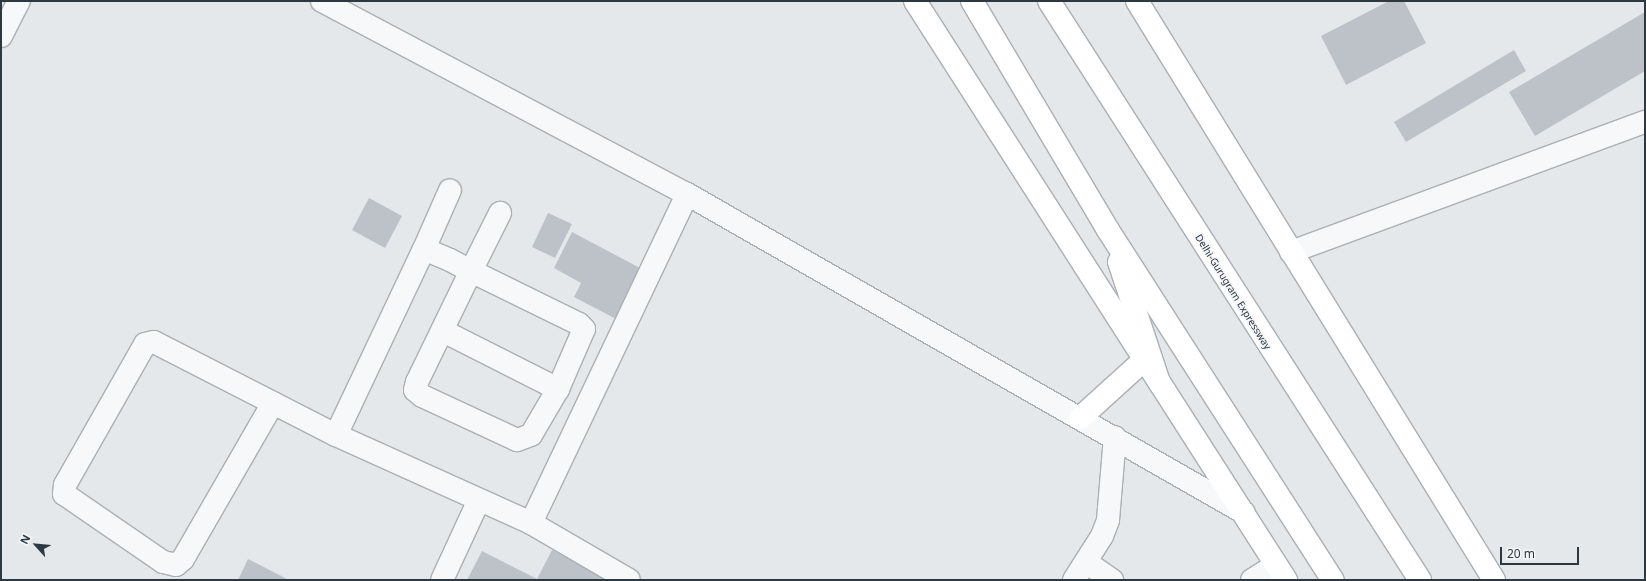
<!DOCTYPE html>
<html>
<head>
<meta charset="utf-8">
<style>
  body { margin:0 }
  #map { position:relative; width:1646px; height:581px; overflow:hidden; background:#e4e8eb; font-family:"Noto Sans",sans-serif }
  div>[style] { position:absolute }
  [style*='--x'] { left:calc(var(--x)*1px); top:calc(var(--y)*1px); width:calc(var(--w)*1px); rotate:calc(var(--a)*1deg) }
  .building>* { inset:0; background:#bcc2c7 }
  .roads { filter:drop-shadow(1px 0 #a9b0b5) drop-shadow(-1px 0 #a9b0b5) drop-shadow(0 1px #a9b0b5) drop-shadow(0 -1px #a9b0b5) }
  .minor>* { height:22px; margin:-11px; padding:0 11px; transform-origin:11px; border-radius:11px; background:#f7f8f9 }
  .major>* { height:22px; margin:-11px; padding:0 11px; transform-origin:11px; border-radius:11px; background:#fff }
  .highway>* { height:22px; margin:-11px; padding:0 11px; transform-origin:11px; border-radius:11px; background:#fff }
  span { translate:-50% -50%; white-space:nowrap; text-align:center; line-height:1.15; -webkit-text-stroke:3.5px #f4f6f8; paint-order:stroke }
  .street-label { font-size:10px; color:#2d3841 }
  .frame { position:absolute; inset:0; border:2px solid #2d3841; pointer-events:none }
  .north { position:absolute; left:16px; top:525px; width:40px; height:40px; -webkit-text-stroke:3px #f4f6f8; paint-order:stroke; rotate:297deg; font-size:11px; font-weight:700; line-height:16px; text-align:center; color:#2d3841 }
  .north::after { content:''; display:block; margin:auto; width:14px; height:18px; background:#2d3841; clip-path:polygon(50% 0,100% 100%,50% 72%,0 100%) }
  .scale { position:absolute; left:1500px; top:547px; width:79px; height:18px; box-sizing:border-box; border:2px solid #2d3841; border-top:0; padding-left:5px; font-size:12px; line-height:14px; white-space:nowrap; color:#2d3841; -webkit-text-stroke:3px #f4f6f8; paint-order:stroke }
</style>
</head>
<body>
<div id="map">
  <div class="building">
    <i style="clip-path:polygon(1389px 1px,1404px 1px,1426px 43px,1346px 85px,1321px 36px)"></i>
    <i style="clip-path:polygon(1645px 12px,1645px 71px,1535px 136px,1509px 92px)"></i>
    <i style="clip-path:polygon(1514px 50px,1526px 71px,1406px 142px,1394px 122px)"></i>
    <i style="clip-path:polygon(369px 198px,402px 216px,385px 248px,352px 230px)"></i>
    <i style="clip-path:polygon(548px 213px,572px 224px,555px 258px,532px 247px)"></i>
    <i style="clip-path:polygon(572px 232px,642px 269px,616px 319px,574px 297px,581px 283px,554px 268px)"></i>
    <i style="clip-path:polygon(552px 550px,612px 580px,467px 580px,482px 551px,537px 579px)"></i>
    <i style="clip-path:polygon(248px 559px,289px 580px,238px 580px)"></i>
  </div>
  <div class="roads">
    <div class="minor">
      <i style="--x:322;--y:1;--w:413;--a:27.9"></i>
      <i style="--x:687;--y:194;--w:641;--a:29.77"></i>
      <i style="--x:1;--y:36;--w:39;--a:-63"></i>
      <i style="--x:424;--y:249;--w:64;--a:-66.2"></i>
      <i style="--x:1291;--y:252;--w:377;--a:-20.2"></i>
      <i style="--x:443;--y:331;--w:129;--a:26.8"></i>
      <i style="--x:273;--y:403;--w:180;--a:120"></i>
      <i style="--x:183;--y:559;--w:9;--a:139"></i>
      <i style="--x:176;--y:565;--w:13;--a:-167"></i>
      <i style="--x:163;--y:562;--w:120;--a:-145.5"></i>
      <i style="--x:64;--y:494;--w:9;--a:-84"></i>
      <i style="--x:65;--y:485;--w:162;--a:-60.4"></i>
      <i style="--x:145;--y:344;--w:9;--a:-13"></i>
      <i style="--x:154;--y:342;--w:204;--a:27.1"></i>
      <i style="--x:336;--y:435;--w:214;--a:24.3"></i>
      <i style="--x:531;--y:523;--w:113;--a:30.2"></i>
      <i style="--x:336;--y:435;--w:206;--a:-64.7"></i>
      <i style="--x:424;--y:249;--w:28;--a:23"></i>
      <i style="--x:450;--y:260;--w:24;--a:28"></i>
      <i style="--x:471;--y:271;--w:120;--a:26.1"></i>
      <i style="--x:579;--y:324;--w:7;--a:45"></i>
      <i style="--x:584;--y:329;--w:65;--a:113.4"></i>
      <i style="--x:558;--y:389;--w:53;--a:120.4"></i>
      <i style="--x:531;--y:435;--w:15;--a:160"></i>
      <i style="--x:517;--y:440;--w:105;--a:-155.1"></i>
      <i style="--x:422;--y:396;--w:9;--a:-139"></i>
      <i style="--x:415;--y:390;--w:8;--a:-76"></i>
      <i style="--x:417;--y:382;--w:123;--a:-64.1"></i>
      <i style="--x:471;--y:271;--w:65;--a:-63.4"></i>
      <i style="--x:531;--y:523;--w:364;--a:-64.6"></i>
      <i style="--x:1086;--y:562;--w:32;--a:35"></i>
      <i style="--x:442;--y:580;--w:88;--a:-65.2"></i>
      <i style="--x:1074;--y:580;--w:52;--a:-57.5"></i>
      <i style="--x:1102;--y:536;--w:17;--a:-69"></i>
      <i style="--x:1108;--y:520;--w:83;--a:-85.2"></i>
      <i style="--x:1252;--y:580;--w:28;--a:-32"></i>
    </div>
    <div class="major">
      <i style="--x:915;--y:1;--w:688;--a:57.35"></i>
      <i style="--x:1137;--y:1;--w:680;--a:58.34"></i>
      <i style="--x:1080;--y:418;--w:88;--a:-42.2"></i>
    </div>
    <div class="highway">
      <i style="--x:972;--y:1;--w:266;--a:59.3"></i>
      <i style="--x:1108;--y:230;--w:416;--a:57.3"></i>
      <i style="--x:1049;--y:1;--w:688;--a:57.35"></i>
      <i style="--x:1119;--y:262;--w:123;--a:71.6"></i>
    </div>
  </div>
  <div class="street-label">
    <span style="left:1233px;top:292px;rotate:58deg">Delhi-Gurugram Expressway</span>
  </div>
  <div class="frame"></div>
  <div class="north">N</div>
  <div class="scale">20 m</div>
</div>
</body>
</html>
